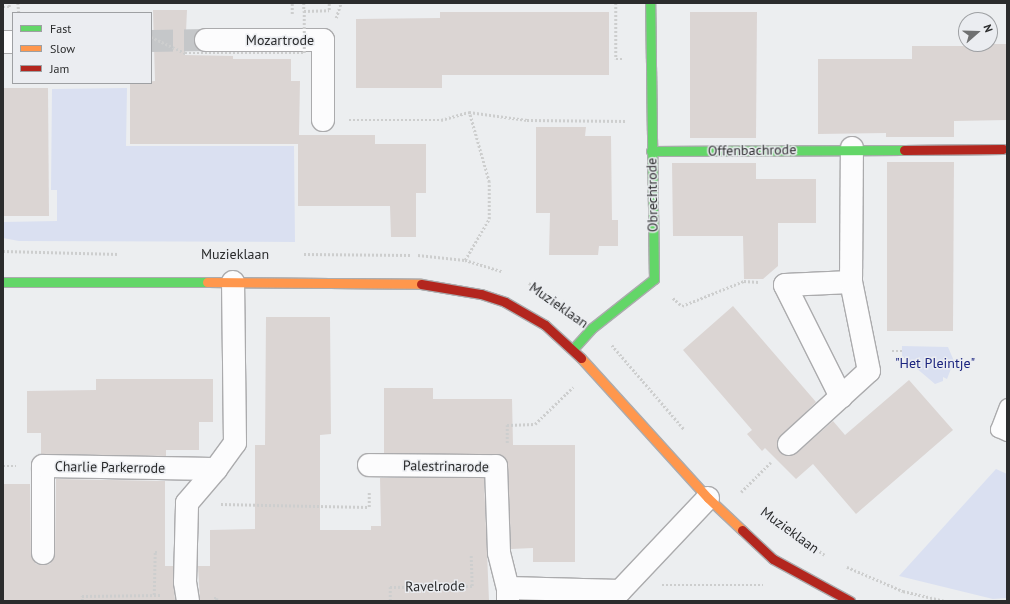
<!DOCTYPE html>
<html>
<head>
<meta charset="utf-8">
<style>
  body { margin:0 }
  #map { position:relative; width:1010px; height:604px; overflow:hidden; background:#eceef0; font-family:"PT Sans",sans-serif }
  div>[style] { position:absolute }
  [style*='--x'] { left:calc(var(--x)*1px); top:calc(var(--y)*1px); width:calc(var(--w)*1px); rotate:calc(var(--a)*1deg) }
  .green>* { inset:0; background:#dae0f1 }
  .building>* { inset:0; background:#dbd5d3 }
  .street-tunnel>* { height:22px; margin-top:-11px; transform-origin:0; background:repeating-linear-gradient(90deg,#c5c7c9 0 22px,transparent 0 33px) }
  .path>* { height:2.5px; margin-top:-1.25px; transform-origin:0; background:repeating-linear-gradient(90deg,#cdcece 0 2px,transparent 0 4px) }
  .roads { filter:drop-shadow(1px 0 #ababad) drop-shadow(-1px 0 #ababad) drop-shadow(0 1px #ababad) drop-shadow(0 -1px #ababad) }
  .lane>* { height:15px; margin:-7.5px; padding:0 7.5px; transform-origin:7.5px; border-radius:7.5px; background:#fcfcfd }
  .street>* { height:22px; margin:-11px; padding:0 11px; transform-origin:11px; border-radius:11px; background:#fcfcfd }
  .fast>* { height:9px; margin:-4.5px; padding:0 4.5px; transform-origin:4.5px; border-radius:4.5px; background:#63d668 }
  .slow>* { height:9px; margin:-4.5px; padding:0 4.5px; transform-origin:4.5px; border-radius:4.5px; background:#ff974d }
  .jam>* { height:9px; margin:-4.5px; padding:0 4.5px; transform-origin:4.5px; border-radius:4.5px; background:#b3261e }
  .path-bridge>* { height:2.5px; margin-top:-1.25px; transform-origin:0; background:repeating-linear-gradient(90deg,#cdcece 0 2px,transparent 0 4px) }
  span { translate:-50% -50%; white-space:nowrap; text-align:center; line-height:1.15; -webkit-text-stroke:3px #ebedf1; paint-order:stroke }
  .street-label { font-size:14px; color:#2b2c2d }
  .park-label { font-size:14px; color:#1b247f }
  .frame { position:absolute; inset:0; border:4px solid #2b2c2d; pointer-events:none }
  .legend { position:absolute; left:12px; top:12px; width:140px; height:72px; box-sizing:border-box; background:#ebedf1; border:1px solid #9ea0a3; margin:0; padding:5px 7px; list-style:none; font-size:12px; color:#2b2c2d }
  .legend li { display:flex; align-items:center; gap:8px; height:20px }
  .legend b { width:20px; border:1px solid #9ea0a3 }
  .north { position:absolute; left:958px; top:12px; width:40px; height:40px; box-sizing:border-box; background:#ebedf1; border:1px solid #9ea0a3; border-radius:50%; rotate:70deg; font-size:11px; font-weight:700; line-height:16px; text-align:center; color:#2b2c2d }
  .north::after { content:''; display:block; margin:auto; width:14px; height:18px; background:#6f7071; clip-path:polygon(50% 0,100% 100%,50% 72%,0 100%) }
</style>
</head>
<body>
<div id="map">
  <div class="green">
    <i style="clip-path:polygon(127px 88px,126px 146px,294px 146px,295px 242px,19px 241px,3px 238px,3px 222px,57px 221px,57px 190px,51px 190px,52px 89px)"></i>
    <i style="clip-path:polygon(902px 346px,948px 347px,954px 361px,947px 379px,943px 377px,943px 381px,935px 384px,902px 356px)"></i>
    <i style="clip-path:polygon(996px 469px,1007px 474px,1007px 598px,993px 599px,899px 576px)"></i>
  </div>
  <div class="building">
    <i style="clip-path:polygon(153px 10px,187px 10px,185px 55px,233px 56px,233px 59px,291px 59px,291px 81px,300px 81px,299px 135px,375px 135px,375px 144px,426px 144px,426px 193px,416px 193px,416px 237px,391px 237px,390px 206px,298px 206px,298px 144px,130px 144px,130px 83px,155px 81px)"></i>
    <i style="clip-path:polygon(440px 12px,609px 12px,609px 75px,442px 75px,442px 88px,356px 88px,356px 19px,440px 18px)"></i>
    <i style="clip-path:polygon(690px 12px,757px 12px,756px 138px,690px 138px)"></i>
    <i style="clip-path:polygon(983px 44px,1007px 44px,1007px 120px,954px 121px,954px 137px,886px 137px,886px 133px,818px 134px,818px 59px,912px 59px,912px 46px,983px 46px)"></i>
    <i style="clip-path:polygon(3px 88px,48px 88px,49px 216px,3px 216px)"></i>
    <i style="clip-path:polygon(536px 127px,586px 127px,585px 136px,611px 136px,612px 220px,618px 220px,618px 246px,599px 246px,598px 255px,549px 255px,550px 213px,536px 213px)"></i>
    <i style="clip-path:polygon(887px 162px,954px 162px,953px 331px,887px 331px)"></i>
    <i style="clip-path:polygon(672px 163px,756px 163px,756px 179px,816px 179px,816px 223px,778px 223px,778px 266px,763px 279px,744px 279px,743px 236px,673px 236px)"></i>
    <i style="clip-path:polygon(733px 306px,816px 402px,777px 440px,777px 447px,785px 456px,797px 453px,833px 421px,845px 435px,909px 380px,953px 430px,856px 514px,813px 464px,796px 479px,765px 448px,762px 451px,747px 434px,752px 430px,683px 350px)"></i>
    <i style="clip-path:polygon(266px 317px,330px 317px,331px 434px,320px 435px,320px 530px,371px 530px,371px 526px,381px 526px,380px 478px,484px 478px,489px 601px,200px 601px,198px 566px,210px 566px,210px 530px,255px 529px,255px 445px,265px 445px)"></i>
    <i style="clip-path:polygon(96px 379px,213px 379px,213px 422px,199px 422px,199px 450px,166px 450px,166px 456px,41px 454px,41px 433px,27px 433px,27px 391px,96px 390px)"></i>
    <i style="clip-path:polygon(384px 388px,433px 388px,433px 399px,512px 399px,513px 445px,575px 445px,575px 562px,533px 562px,533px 548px,511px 549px,508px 466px,502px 455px,384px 453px)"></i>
    <i style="clip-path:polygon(56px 479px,165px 481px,165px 566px,173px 566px,175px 601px,3px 601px,3px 484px,30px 484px,31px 553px,36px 564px,43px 565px,50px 564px,55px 553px)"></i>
  </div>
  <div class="street-tunnel">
    <i style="--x:151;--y:41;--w:55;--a:-1"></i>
  </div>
  <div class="path">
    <i style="--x:18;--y:3;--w:10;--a:84"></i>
    <i style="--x:304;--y:3;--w:8;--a:90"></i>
    <i style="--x:304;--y:11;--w:25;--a:-2"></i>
    <i style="--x:329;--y:10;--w:7;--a:-90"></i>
    <i style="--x:616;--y:3;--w:56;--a:90"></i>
    <i style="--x:616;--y:59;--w:8;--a:0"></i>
    <i style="--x:3;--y:7;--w:6;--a:0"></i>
    <i style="--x:9;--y:7;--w:4;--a:-90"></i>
    <i style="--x:292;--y:14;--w:11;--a:-90"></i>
    <i style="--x:336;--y:18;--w:16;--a:-72"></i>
    <i style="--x:349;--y:120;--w:92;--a:0"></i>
    <i style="--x:441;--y:120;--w:29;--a:-16"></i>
    <i style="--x:469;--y:112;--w:59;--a:7.9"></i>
    <i style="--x:527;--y:120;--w:100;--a:0.6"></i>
    <i style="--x:3;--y:251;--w:116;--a:1.5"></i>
    <i style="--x:304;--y:254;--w:107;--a:0.5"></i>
    <i style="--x:418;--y:255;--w:47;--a:6.1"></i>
    <i style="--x:465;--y:260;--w:39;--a:17"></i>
    <i style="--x:465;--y:260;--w:48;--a:-59.7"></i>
    <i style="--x:489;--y:219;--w:37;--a:-90"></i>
    <i style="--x:489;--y:182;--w:73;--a:-105.9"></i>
    <i style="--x:529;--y:283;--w:17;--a:31"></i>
    <i style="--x:673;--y:298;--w:12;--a:42"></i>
    <i style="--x:682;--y:306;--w:67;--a:-22"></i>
    <i style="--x:744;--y:281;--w:15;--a:4"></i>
    <i style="--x:612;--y:345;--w:111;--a:49.4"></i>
    <i style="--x:892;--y:351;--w:10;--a:0"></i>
    <i style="--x:507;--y:443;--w:18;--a:-90"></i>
    <i style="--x:507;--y:425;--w:28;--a:-2"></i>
    <i style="--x:535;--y:424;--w:53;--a:-44.2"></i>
    <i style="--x:3;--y:466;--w:13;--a:0"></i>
    <i style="--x:741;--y:492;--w:42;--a:-45"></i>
    <i style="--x:221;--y:504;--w:148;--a:1.2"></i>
    <i style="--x:369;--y:507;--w:15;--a:-90"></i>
    <i style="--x:767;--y:515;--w:70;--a:34.6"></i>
    <i style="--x:847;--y:567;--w:61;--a:23.2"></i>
    <i style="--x:903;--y:591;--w:43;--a:13.4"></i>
    <i style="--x:662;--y:585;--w:101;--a:0"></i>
    <i style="--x:154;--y:595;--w:43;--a:-88.7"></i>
    <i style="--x:155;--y:552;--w:4;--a:0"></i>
    <i style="--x:214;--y:598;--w:3;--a:0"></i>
    <i style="--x:217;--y:598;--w:3;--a:90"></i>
    <i style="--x:82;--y:601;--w:5;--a:-90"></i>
    <i style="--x:82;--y:596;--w:79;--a:-0.7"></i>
    <i style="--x:390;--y:601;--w:14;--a:-90"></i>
    <i style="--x:390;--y:587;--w:82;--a:-0.7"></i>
    <i style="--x:472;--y:586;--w:31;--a:-92"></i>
  </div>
  <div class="roads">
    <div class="lane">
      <i style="--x:1007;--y:406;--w:25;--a:111"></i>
      <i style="--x:998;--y:429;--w:10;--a:24"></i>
    </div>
    <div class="street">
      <i style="--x:206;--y:40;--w:117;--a:0"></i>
      <i style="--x:323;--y:40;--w:80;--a:90"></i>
      <i style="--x:3;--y:42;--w:10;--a:0"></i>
      <i style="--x:841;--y:397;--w:125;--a:-116.6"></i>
      <i style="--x:785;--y:285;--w:66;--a:-2.6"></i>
      <i style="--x:789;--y:444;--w:108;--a:-42.4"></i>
      <i style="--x:869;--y:371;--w:91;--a:-101.4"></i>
      <i style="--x:851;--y:282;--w:134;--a:-89.6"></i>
      <i style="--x:369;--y:465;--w:127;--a:0.5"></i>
      <i style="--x:496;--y:466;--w:87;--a:88"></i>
      <i style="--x:499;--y:553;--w:36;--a:76"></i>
      <i style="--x:43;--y:553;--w:87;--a:-90"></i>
      <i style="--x:43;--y:466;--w:173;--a:1"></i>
      <i style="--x:188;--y:601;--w:19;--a:-99"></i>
      <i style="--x:185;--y:582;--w:79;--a:-88.5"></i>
      <i style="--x:187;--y:503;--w:45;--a:-49.5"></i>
      <i style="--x:216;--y:469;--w:32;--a:-54"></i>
      <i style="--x:235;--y:443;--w:161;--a:-90.7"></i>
      <i style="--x:508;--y:601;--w:13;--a:-90"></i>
      <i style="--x:508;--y:588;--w:112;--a:1.5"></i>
      <i style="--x:620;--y:591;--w:128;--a:-46.6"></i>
    </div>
    <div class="fast">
      <i style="--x:651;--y:151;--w:253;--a:-0.2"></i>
      <i style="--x:3;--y:282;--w:204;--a:0"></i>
      <i style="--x:573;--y:349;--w:28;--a:-48"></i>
      <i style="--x:592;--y:328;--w:79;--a:-38.3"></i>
      <i style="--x:654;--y:279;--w:276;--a:-90.8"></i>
    </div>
    <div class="slow">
      <i style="--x:207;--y:282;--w:214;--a:0.5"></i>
      <i style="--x:581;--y:358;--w:189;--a:47.8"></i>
      <i style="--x:708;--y:498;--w:47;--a:43.3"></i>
    </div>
    <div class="jam">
      <i style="--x:904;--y:150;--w:99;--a:-0.6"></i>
      <i style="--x:421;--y:284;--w:61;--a:9.5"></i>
      <i style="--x:481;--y:294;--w:25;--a:18"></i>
      <i style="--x:505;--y:302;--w:46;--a:29.9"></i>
      <i style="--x:545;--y:325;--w:49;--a:42.5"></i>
      <i style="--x:742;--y:530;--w:42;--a:43.1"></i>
      <i style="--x:773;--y:559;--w:88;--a:28.6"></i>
    </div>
  </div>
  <div class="path-bridge">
    <i style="--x:151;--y:37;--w:38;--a:25"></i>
    <i style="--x:185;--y:53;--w:119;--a:0"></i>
    <i style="--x:304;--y:53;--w:42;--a:-90"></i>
  </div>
  <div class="street-label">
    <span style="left:280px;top:40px">Mozartrode</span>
    <span style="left:752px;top:150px;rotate:-1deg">Offenbachrode</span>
    <span style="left:652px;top:195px;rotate:-91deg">Obrechtrode</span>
    <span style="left:235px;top:254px">Muzieklaan</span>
    <span style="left:559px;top:305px;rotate:35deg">Muzieklaan</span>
    <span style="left:446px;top:466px;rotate:1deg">Palestrinarode</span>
    <span style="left:110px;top:467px;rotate:1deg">Charlie Parkerrode</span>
    <span style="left:790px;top:530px;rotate:36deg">Muzieklaan</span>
    <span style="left:435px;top:586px;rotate:-1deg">Ravelrode</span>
  </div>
  <div class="park-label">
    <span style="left:935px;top:363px">"Het Pleintje"</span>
  </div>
  <div class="frame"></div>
  <ul class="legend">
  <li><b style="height:5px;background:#63d668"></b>Fast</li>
  <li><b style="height:5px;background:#ff974d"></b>Slow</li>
  <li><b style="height:5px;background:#b3261e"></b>Jam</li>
  </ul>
  <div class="north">N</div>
</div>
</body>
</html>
